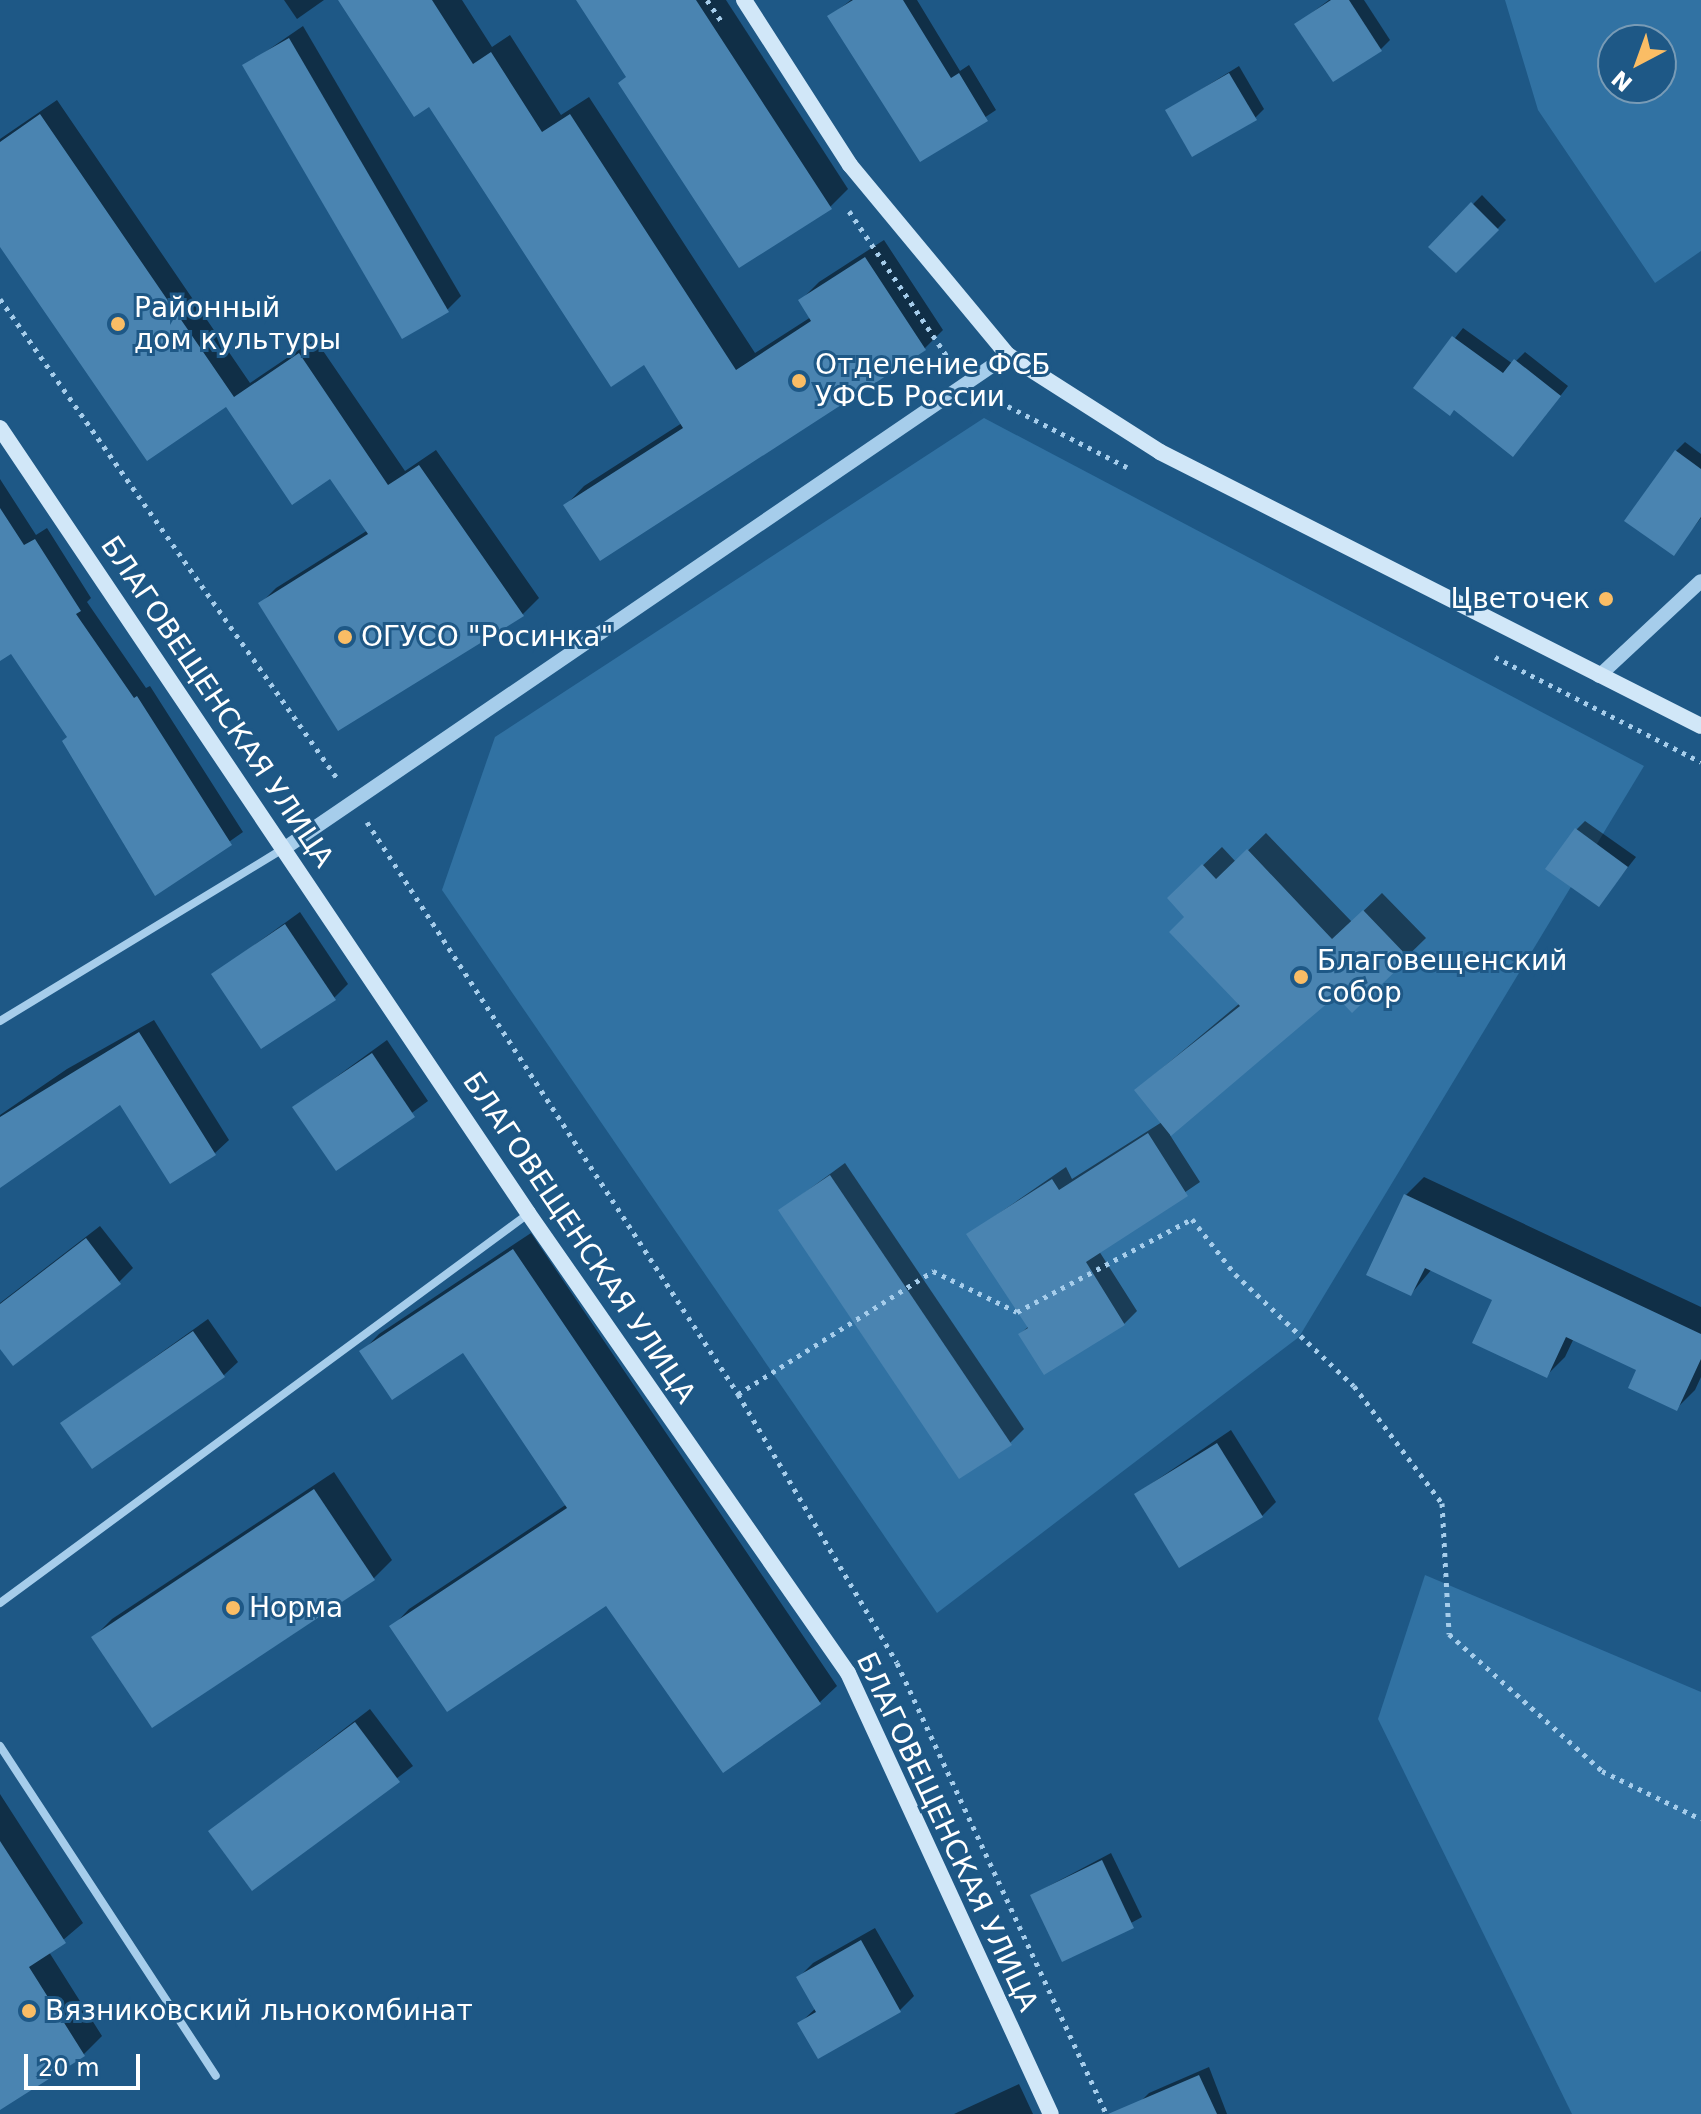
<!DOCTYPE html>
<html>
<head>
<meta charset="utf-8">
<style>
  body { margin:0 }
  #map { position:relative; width:1701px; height:2114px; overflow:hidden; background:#1e5886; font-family:"DejaVu Sans",sans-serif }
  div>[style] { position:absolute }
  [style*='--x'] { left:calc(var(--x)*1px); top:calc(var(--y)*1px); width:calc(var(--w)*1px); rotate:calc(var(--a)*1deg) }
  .green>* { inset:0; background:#3172a3 }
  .shadow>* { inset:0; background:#0007 }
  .building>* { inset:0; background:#4a84b1 }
  .path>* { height:5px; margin-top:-2.5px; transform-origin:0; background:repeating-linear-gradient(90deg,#a6cdeb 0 4px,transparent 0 10px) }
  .minor>* { height:8px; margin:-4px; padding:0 4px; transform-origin:4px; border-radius:4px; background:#a6cdeb }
  .tertiary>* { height:14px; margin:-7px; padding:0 7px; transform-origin:7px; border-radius:7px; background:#a6cdeb }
  .secondary>* { height:16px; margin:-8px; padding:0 8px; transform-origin:8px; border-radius:8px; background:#d1e7f8 }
  .dots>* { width:22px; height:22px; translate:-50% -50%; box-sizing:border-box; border:4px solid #1e5886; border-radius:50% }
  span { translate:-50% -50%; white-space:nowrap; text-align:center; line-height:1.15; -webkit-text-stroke:6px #1e5886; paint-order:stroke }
  .poi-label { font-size:28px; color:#fff }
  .left { translate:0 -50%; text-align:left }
  .right { translate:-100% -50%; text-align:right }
  .street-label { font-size:28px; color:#fff }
  .north { position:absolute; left:1597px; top:24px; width:80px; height:80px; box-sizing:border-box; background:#1e5886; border:2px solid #789bb6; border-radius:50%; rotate:221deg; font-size:22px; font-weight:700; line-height:32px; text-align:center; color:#fff }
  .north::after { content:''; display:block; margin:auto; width:28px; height:36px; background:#fabd65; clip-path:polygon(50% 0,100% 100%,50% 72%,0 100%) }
  .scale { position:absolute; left:24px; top:2054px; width:116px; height:36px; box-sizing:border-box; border:4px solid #fff; border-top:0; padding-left:10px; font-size:24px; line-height:28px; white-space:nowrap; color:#fff; -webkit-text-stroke:6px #1e5886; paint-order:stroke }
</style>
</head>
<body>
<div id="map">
  <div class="green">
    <i style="clip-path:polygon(evenodd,1505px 0,1701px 0,1701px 251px,1655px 283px,1538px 110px,1505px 0,1613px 40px,1661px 40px,1661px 88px,1613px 88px,1613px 40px)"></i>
    <i style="clip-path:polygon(984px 418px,1644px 766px,1299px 1337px,937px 1613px,442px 890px,495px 737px)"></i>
    <i style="clip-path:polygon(1425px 1575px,1701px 1692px,1701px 2114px,1572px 2114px,1378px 1719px)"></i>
  </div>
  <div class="shadow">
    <i style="clip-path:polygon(284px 0,324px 0,297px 19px)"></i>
    <i style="clip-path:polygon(417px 0,462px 0,492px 47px,510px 35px,561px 115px,589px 97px,755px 353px,811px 317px,800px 301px,819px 282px,884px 240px,943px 330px,924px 349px,566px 505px,584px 486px,682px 423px)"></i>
    <i style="clip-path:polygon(579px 0,726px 0,848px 189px,830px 207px,628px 76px)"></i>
    <i style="clip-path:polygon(851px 0,917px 0,960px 71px,969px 65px,996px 110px,921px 160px,830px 16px)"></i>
    <i style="clip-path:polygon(1329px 0,1364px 0,1390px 40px,1381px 49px,1297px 24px)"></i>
    <i style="clip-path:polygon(303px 26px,461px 296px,447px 310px,245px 66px)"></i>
    <i style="clip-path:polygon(1239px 66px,1264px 109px,1255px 118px,1168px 110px)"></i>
    <i style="clip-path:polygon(57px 100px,250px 383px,315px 339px,405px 471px,436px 450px,539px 598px,523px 614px,339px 728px,260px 604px,276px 588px,368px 530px,331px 476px,0 243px,0 139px)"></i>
    <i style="clip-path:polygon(1482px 195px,1506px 220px,1456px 271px,1431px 247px)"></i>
    <i style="clip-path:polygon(1463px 328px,1513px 364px,1525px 352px,1568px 386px,1522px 445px,1416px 387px)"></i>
    <i style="clip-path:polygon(1685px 442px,1701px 454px,1701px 518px,1673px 553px,1676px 451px)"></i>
    <i style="clip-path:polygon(0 479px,36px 535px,47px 528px,91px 598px,87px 602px,146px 688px,150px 686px,243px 832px,156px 893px,69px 736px,12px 651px,0 649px)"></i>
    <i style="clip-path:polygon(1585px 821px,1636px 857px,1599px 904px,1576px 830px)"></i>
    <i style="clip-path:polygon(1266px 833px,1352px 922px,1382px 893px,1426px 938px,1352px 1010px,1336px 993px,1170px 1135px,1200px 1182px,1099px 1251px,1137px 1311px,1124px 1324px,1020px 1334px,1029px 1326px,969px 1234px,1066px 1167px,1072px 1179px,1162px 1122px,1136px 1090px,1240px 1003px,1187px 916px,1169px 898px,1222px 847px,1236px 862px)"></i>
    <i style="clip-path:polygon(300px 912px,348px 984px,334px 998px,213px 975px)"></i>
    <i style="clip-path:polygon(154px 1020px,229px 1140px,215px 1153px,121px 1102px,0 1186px,0 1115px,67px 1069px)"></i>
    <i style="clip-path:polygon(387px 1040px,428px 1101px,337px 1168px,295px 1107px)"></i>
    <i style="clip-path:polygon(845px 1163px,1024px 1429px,1010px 1443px,781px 1210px)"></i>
    <i style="clip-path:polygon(1424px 1177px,1701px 1307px,1701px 1377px,1695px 1390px,1676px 1409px,1639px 1369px,1574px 1338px,1565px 1357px,1546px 1376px,1495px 1299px,1432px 1269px,1411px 1294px,1406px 1195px)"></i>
    <i style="clip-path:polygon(100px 1226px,133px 1268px,119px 1282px,0 1345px,0 1303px)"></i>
    <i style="clip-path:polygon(531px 1233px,837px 1686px,819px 1703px,607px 1603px,392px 1627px,409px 1609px,567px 1504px,464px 1350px,362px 1352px,379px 1334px)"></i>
    <i style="clip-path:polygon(208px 1319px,238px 1362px,224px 1375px,63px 1423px)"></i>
    <i style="clip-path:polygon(1231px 1430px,1276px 1502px,1262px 1516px,1136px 1494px)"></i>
    <i style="clip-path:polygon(334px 1472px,392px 1560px,374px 1578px,94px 1637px,112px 1619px)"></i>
    <i style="clip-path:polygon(370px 1709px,413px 1766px,253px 1888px,210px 1832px)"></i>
    <i style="clip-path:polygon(0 1794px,83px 1923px,49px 1952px,102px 2036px,84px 2054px,0 2108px)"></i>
    <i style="clip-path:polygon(1111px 1853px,1142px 1917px,1063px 1960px,1032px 1895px)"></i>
    <i style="clip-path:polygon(875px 1928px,914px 1996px,900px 2010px,800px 2023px,816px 2008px,799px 1977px,813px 1963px)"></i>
    <i style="clip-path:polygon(1209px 2067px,1227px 2114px,1145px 2114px,1140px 2102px,1149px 2093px)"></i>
    <i style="clip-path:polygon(1019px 2084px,1033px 2114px,954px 2114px)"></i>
  </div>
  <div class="building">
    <i style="clip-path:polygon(338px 0,432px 0,473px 64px,491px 52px,542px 132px,570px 114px,736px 370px,811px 321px,798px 300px,865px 257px,926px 350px,600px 561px,563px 505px,683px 428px,644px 365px,611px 387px,429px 107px,414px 117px)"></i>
    <i style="clip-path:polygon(576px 0,696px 0,832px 209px,739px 268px,618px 83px,626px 77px)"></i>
    <i style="clip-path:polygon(853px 0,903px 0,951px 78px,959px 73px,988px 121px,920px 162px,827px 16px)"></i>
    <i style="clip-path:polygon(1331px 0,1349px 0,1382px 51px,1333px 82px,1294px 24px)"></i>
    <i style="clip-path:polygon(289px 38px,449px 312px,402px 339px,242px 65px)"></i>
    <i style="clip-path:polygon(1229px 73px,1257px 120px,1192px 157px,1165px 110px)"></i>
    <i style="clip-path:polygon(40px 114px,234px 397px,299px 353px,388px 485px,419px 465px,524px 616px,338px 731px,258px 603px,368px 534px,330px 479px,292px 505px,226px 407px,147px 461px,0 247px,0 142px)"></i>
    <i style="clip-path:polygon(1471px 202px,1499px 230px,1456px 273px,1428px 247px)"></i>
    <i style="clip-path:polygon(1452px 336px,1503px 373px,1514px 359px,1561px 396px,1513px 457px,1454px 410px,1450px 416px,1413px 388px)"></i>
    <i style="clip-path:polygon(1675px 450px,1701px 469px,1701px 517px,1674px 556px,1624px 521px)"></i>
    <i style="clip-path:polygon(0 508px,24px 545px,35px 539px,81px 611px,76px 614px,134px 698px,137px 696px,232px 845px,155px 896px,62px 741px,67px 737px,11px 654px,0 661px)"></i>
    <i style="clip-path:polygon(1575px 828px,1628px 867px,1599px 907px,1545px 869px)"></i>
    <i style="clip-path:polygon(1247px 849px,1332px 939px,1363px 910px,1409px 958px,1352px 1013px,1336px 996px,1171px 1136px,1134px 1090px,1240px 1006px,1169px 932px,1184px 917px,1167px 898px,1202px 864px,1216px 879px)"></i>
    <i style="clip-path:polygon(285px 924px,336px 1000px,261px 1049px,211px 974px)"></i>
    <i style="clip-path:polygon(139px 1032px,216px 1155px,170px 1184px,120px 1105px,0 1188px,0 1117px)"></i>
    <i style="clip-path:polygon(372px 1053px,415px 1117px,336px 1171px,292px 1107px)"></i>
    <i style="clip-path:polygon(1148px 1133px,1188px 1196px,1086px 1262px,1125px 1325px,1044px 1375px,1018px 1334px,1028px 1328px,966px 1234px,1052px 1179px,1059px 1190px)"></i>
    <i style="clip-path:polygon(830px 1175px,1012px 1445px,959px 1479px,778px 1210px)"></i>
    <i style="clip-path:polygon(1404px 1194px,1701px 1334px,1701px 1359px,1677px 1411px,1628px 1388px,1636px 1370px,1566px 1337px,1547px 1378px,1472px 1343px,1492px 1300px,1425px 1268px,1411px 1296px,1366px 1275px)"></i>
    <i style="clip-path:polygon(86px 1238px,121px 1284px,13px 1366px,0 1349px,0 1304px)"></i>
    <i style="clip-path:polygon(513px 1249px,821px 1704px,723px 1773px,606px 1606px,447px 1712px,389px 1626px,567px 1508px,463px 1353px,392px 1400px,359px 1351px)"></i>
    <i style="clip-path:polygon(193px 1331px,225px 1377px,92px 1469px,60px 1423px)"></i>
    <i style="clip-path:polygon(1217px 1443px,1263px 1517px,1179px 1568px,1134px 1494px)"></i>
    <i style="clip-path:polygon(314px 1489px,375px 1580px,152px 1728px,91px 1637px)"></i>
    <i style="clip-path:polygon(355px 1722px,400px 1782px,252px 1891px,208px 1831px)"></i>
    <i style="clip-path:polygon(0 1841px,66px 1943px,29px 1967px,85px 2056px,0 2110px)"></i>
    <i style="clip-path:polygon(1102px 1860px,1134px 1928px,1062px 1962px,1030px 1895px)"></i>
    <i style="clip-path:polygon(861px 1940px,901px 2012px,818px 2059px,797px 2023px,816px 2012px,796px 1977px)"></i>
    <i style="clip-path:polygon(1199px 2075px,1217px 2114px,1108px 2114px)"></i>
  </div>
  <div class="path">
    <i style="--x:707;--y:0;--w:25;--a:56"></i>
    <i style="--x:849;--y:211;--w:182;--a:56"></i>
    <i style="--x:0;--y:299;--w:589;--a:54.88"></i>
    <i style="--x:990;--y:397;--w:154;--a:27.1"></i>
    <i style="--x:1495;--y:657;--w:231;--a:27"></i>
    <i style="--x:367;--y:822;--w:682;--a:57.03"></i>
    <i style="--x:738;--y:1394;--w:231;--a:-32.2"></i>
    <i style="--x:933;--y:1271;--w:93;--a:26"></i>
    <i style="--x:1017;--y:1312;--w:198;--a:-28"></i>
    <i style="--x:1192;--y:1219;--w:70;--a:52"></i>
    <i style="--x:1235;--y:1274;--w:163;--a:43.3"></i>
    <i style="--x:1354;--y:1386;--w:146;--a:53.1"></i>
    <i style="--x:1442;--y:1503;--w:131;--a:86.9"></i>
    <i style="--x:1449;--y:1634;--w:205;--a:41.8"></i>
    <i style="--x:1602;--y:1771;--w:110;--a:25.9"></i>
    <i style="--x:738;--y:1394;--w:312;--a:59.4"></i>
    <i style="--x:897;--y:1663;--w:497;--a:65.1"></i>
  </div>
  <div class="minor">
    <i style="--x:0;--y:1021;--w:331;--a:-31.3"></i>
    <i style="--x:0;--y:1603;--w:656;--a:-36.38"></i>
    <i style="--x:0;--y:1746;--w:394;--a:56.8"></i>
  </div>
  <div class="tertiary">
    <i style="--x:1599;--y:676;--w:139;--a:-43"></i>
    <i style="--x:285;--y:848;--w:875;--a:-34.29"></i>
  </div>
  <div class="secondary">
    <i style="--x:744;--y:0;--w:196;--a:57.3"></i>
    <i style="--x:850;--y:165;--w:247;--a:50.3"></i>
    <i style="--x:1008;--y:355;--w:180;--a:32.5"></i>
    <i style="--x:1160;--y:452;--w:606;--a:26.86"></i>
    <i style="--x:0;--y:428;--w:946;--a:56.07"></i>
    <i style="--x:528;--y:1213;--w:560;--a:55.18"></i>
    <i style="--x:848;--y:1673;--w:485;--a:65.3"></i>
  </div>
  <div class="dots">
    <i style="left:118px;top:324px;background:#fabd65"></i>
    <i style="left:799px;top:381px;background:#fabd65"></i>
    <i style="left:1606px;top:599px;background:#fabd65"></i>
    <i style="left:345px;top:637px;background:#fabd65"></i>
    <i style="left:1301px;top:977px;background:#fabd65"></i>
    <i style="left:233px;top:1608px;background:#fabd65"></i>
    <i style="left:29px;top:2011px;background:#fabd65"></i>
  </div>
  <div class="poi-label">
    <span class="left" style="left:134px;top:324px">Районный<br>дом культуры</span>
    <span class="left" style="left:815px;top:381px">Отделение ФСБ<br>УФСБ России</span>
    <span class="right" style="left:1590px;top:599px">Цветочек</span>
    <span class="left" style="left:361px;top:637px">ОГУСО "Росинка"</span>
    <span class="left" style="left:1317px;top:977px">Благовещенский<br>собор</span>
    <span class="left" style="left:249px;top:1608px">Норма</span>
    <span class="left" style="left:45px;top:2011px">Вязниковский льнокомбинат</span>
  </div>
  <div class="street-label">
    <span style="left:217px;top:702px;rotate:56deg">БЛАГОВЕЩЕНСКАЯ УЛИЦА</span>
    <span style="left:579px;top:1238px;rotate:56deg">БЛАГОВЕЩЕНСКАЯ УЛИЦА</span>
    <span style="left:947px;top:1832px;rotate:65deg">БЛАГОВЕЩЕНСКАЯ УЛИЦА</span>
  </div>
  <div class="north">N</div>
  <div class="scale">20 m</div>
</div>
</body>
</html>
